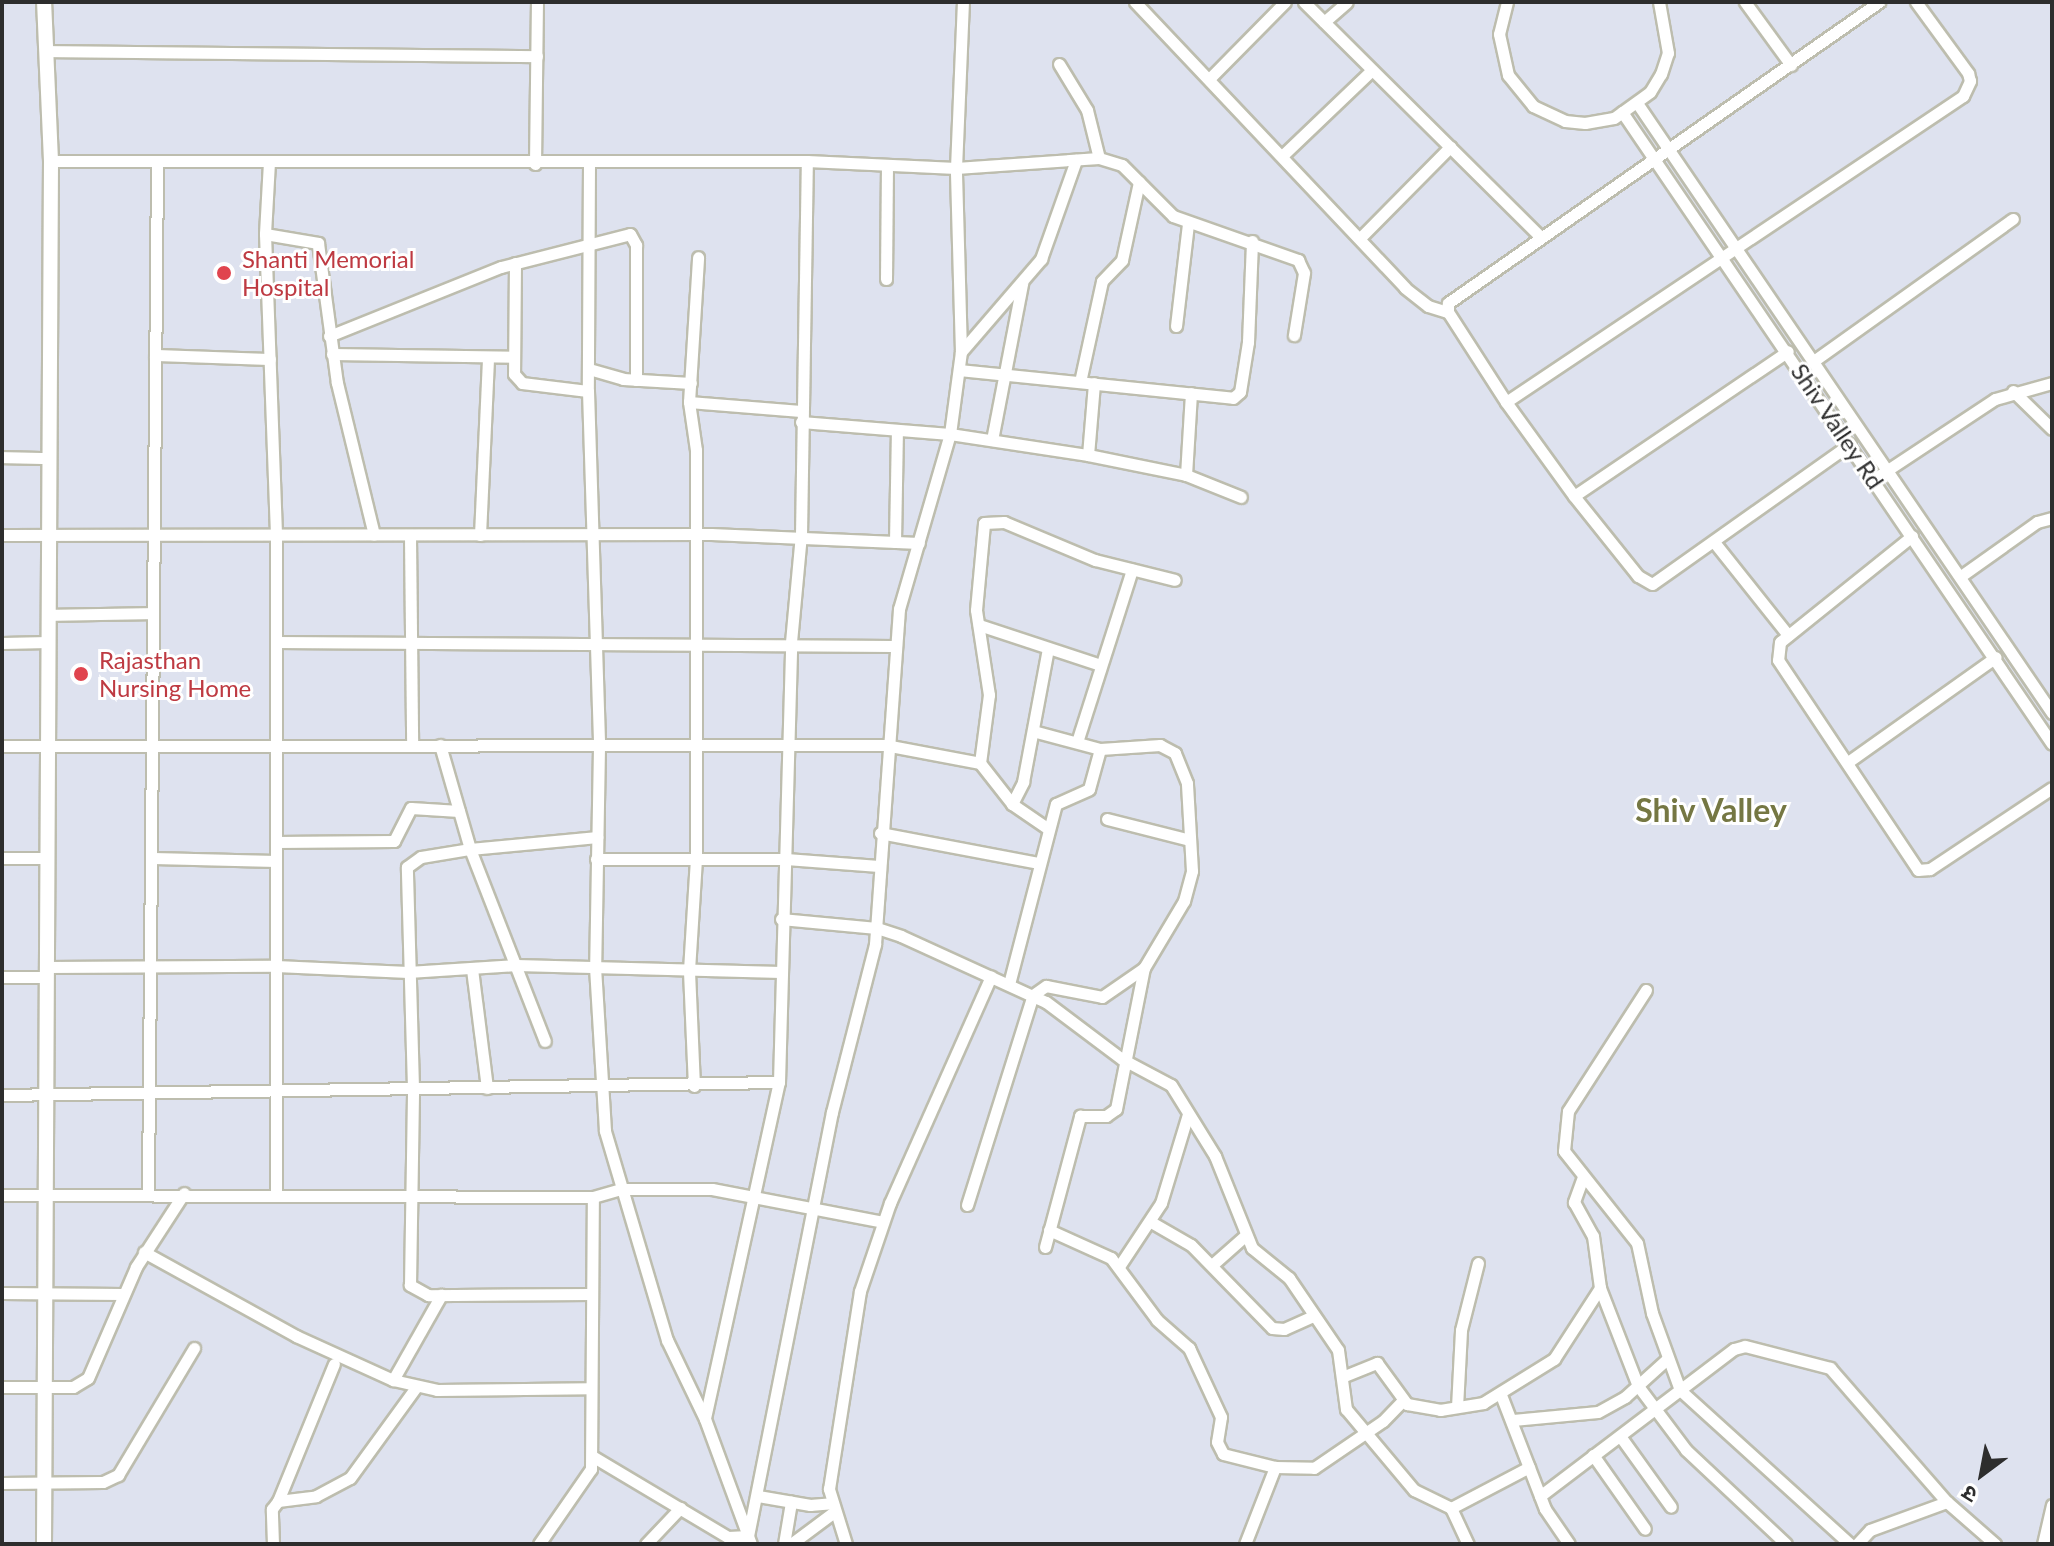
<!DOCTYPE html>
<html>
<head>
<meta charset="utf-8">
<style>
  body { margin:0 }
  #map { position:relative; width:2054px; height:1546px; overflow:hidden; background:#dee2ef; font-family:Lato,"Noto Sans Devanagari",sans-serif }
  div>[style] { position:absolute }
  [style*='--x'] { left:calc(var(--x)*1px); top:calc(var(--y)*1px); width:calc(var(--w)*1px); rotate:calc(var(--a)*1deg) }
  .roads { filter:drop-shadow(2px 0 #bdbdae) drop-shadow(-2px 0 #bdbdae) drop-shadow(0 2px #bdbdae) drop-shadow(0 -2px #bdbdae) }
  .minor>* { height:11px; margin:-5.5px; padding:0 5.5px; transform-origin:5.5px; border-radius:5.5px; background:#fff }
  .tertiary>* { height:14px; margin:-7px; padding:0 7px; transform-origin:7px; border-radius:7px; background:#fff }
  .dots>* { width:22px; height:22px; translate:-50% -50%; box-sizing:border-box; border:4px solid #fff; border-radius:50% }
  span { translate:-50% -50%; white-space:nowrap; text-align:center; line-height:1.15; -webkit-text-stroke:6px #fff; paint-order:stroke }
  .health-label { font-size:24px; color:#be3a42 }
  .left { translate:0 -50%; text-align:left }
  .street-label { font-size:24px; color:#2d2d2d }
  .district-label { font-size:32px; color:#757743; font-weight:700 }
  .frame { position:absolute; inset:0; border:4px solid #2d2d2d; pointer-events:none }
  .north { position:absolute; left:1942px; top:1434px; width:80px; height:80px; -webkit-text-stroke:6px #fff; paint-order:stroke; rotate:212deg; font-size:22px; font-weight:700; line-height:32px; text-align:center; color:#2d2d2d }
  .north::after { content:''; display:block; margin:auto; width:28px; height:36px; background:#2d2d2d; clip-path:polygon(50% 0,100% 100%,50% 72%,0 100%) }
</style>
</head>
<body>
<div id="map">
  <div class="roads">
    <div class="minor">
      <i style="--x:1135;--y:2;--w:393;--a:46.6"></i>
      <i style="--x:1405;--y:288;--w:29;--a:38"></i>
      <i style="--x:1428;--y:306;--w:21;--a:17"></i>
      <i style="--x:1304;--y:2;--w:334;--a:44.8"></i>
      <i style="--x:1507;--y:2;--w:33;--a:104"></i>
      <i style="--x:1499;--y:34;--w:42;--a:77.6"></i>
      <i style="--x:1508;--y:75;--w:40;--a:51"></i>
      <i style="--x:1533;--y:106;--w:35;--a:25"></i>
      <i style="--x:1565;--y:121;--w:20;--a:6"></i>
      <i style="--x:1585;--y:123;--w:29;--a:-10"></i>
      <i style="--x:1614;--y:118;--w:44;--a:-35.8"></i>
      <i style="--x:1650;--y:92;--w:21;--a:-59"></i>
      <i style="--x:1661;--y:74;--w:22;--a:-72"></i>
      <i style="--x:1668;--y:53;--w:52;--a:-100"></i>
      <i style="--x:1745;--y:2;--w:78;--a:53.9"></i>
      <i style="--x:1324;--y:22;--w:30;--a:-41"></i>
      <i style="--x:45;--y:51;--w:492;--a:0.6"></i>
      <i style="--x:1059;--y:64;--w:54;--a:58.7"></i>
      <i style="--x:1087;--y:110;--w:49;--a:76"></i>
      <i style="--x:1209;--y:79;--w:108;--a:-45.4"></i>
      <i style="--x:1637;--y:103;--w:738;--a:55.77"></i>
      <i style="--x:1622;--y:112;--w:764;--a:55.77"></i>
      <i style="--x:1283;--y:155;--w:123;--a:-43.7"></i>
      <i style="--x:51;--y:161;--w:756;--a:0"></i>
      <i style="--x:807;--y:161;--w:149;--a:2.7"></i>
      <i style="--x:956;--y:168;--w:143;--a:-4"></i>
      <i style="--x:1099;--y:158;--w:24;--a:17"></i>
      <i style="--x:1122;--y:165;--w:72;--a:45"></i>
      <i style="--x:1173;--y:216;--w:133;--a:19.4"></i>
      <i style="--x:1298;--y:260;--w:14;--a:65"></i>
      <i style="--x:1304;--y:273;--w:63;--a:99.2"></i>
      <i style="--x:269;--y:162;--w:72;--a:93.2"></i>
      <i style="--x:265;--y:234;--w:303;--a:87.9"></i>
      <i style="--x:276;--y:537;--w:656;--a:90"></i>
      <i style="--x:535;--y:164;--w:162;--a:-89.3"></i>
      <i style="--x:589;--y:164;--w:227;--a:90.3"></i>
      <i style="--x:588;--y:391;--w:356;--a:88.2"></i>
      <i style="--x:599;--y:747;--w:220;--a:91"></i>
      <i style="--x:595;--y:967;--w:164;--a:86.5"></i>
      <i style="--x:605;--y:1131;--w:218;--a:73.5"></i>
      <i style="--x:667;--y:1340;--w:88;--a:64.3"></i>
      <i style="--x:705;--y:1419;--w:133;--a:69.8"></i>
      <i style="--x:265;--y:234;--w:54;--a:9.6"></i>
      <i style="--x:318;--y:243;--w:141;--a:82.3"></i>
      <i style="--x:337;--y:383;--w:156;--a:76.3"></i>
      <i style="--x:1361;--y:237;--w:127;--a:-45.3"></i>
      <i style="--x:515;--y:263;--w:111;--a:90.5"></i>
      <i style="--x:514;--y:374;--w:12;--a:48"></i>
      <i style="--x:522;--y:383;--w:66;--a:6.9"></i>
      <i style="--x:886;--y:279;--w:112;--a:-89.5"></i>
      <i style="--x:1176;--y:326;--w:103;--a:-83.3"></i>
      <i style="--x:329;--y:336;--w:185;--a:-21.9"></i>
      <i style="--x:501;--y:267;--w:133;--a:-14.3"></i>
      <i style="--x:630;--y:234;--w:13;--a:61"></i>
      <i style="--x:636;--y:245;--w:135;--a:90"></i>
      <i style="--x:961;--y:352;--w:123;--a:-49.3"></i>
      <i style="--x:1041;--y:259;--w:105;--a:-70.5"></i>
      <i style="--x:332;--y:354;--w:182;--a:0.9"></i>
      <i style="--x:155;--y:355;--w:115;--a:2"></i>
      <i style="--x:1815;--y:360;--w:243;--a:-35.5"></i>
      <i style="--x:589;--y:369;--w:35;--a:16"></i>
      <i style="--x:623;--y:379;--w:68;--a:3.4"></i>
      <i style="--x:959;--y:370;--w:275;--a:5.8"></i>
      <i style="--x:1233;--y:398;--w:9;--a:-41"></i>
      <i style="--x:1240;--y:392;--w:51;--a:-80.9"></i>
      <i style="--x:1248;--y:342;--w:101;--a:-87.7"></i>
      <i style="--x:1080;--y:382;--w:103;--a:-77.7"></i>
      <i style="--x:1102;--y:281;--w:29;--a:-46"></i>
      <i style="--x:1122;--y:260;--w:80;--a:-77.7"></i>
      <i style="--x:2013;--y:391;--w:54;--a:44.3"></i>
      <i style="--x:689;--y:402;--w:112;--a:4.6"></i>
      <i style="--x:1506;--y:402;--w:550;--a:-33.81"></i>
      <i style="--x:1963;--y:96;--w:17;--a:-65"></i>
      <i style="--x:1970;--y:81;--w:8;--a:-104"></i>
      <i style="--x:1968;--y:73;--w:88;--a:-126.2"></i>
      <i style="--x:801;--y:422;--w:149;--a:4.6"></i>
      <i style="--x:950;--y:434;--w:140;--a:8.7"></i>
      <i style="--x:1088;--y:455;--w:100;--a:11.5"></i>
      <i style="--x:1186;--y:475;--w:59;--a:21.8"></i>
      <i style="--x:992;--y:440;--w:159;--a:-79.1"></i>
      <i style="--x:1850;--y:444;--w:242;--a:144.7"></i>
      <i style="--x:1652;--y:584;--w:16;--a:-150"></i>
      <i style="--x:1638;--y:576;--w:102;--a:-128.7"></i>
      <i style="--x:1574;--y:496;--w:116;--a:-125.9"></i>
      <i style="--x:1506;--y:402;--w:107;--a:-122.8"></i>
      <i style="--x:1448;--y:312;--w:9;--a:-90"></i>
      <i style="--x:1448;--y:303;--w:526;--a:-34.93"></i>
      <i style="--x:1088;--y:455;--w:72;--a:-85.2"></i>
      <i style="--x:2;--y:457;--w:45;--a:1.3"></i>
      <i style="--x:1186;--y:475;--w:82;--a:-86.5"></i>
      <i style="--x:1874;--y:479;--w:145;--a:-33.5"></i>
      <i style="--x:1995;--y:399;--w:59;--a:-15.7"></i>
      <i style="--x:1574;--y:496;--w:258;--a:-34.1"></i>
      <i style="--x:2;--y:535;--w:709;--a:-0.08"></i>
      <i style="--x:711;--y:534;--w:208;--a:2.5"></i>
      <i style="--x:480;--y:535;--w:178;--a:-87.4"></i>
      <i style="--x:1912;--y:536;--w:169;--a:141.2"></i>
      <i style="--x:1780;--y:642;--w:18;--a:96"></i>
      <i style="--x:1778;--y:660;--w:252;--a:56.3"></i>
      <i style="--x:1918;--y:870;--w:12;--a:-5"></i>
      <i style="--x:1930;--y:869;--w:146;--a:-33.6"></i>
      <i style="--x:410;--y:537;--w:208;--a:89.4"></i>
      <i style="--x:895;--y:542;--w:112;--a:-89"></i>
      <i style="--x:1714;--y:542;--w:119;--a:51.5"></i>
      <i style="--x:1961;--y:576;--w:93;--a:-35.4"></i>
      <i style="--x:2037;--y:522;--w:16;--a:-15"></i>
      <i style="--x:48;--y:615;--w:104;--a:-1.1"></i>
      <i style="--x:979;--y:625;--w:128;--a:18.2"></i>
      <i style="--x:276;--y:642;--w:617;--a:0.37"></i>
      <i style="--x:2;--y:643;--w:47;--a:-1.2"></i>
      <i style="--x:1077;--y:742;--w:181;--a:-72.3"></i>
      <i style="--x:440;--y:745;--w:108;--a:73.9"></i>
      <i style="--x:470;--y:849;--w:206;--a:68.7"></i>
      <i style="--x:2;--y:746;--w:883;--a:-0.06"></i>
      <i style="--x:885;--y:745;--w:97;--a:10.7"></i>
      <i style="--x:980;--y:763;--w:52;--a:52"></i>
      <i style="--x:1012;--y:804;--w:42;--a:34.4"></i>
      <i style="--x:1848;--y:762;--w:181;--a:-35.4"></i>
      <i style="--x:980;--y:763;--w:69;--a:-82.5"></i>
      <i style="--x:989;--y:695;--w:86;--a:-98.7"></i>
      <i style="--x:976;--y:610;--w:87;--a:-84.7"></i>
      <i style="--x:984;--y:523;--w:20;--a:-3"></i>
      <i style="--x:1004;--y:522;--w:99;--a:22.7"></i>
      <i style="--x:1095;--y:560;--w:82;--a:14"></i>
      <i style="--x:1012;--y:804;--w:25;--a:-63"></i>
      <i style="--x:1023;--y:782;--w:136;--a:-79.4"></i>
      <i style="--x:1107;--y:819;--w:81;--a:14.2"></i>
      <i style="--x:880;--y:833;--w:162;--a:10.7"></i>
      <i style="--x:276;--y:842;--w:118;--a:-0.5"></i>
      <i style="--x:394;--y:841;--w:37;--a:-63"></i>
      <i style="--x:411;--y:808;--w:48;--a:3.6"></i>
      <i style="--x:2;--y:858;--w:46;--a:0"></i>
      <i style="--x:153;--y:858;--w:123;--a:1.4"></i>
      <i style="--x:596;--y:859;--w:190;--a:0"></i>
      <i style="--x:786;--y:859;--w:93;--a:4.3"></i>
      <i style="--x:781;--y:919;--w:96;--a:5.4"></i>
      <i style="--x:877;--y:928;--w:25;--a:18"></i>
      <i style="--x:901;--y:936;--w:159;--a:24.5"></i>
      <i style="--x:1046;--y:1002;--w:95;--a:36.9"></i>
      <i style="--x:1122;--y:1059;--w:55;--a:28"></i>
      <i style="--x:1171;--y:1085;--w:84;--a:58.2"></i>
      <i style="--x:1215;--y:1156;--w:99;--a:68.1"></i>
      <i style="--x:1252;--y:1248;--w:48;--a:39"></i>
      <i style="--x:1289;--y:1278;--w:87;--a:55.8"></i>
      <i style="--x:1338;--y:1350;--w:60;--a:82.3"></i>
      <i style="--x:1346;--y:1409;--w:106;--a:50"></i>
      <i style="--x:1414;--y:1490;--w:41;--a:25.9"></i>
      <i style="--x:1451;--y:1508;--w:40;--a:65"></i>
      <i style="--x:47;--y:967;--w:229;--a:-0.3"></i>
      <i style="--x:276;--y:966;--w:132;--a:2.6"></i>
      <i style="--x:408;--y:972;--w:108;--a:-3.7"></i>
      <i style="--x:516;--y:965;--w:265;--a:1.5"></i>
      <i style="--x:472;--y:969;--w:120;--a:82.8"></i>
      <i style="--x:2;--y:977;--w:45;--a:0"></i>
      <i style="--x:1009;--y:984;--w:186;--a:-75.4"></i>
      <i style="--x:1056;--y:804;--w:36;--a:-24"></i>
      <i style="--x:1089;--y:789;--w:41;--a:-74.6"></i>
      <i style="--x:1646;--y:990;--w:144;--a:122.8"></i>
      <i style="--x:1568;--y:1111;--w:40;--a:95.7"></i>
      <i style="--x:1564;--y:1151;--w:117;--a:51.6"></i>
      <i style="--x:1637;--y:1243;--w:72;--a:77.9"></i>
      <i style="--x:1652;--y:1313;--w:82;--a:70"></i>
      <i style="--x:1680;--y:1390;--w:229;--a:42.2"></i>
      <i style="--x:694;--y:1086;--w:116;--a:-92.5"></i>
      <i style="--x:689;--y:970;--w:110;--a:-86.4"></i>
      <i style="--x:696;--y:860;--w:410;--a:-90"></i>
      <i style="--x:696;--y:450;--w:49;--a:-98.3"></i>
      <i style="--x:689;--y:402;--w:145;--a:-86.4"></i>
      <i style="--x:2;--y:1095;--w:777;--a:-0.96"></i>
      <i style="--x:1583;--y:1177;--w:27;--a:110"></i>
      <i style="--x:1574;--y:1202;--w:39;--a:61"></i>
      <i style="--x:1593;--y:1236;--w:52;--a:82.3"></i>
      <i style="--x:1600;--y:1288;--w:105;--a:68.8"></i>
      <i style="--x:1638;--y:1386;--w:80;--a:53.1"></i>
      <i style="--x:1686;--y:1450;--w:137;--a:43.2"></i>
      <i style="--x:148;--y:1193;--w:1031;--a:-89.5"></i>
      <i style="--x:2;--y:1195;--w:591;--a:0.19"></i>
      <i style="--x:967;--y:1205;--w:220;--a:-72.6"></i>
      <i style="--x:1033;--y:995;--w:16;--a:-35"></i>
      <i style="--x:1046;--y:986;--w:57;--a:11.1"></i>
      <i style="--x:1102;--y:997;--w:51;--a:-34.6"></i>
      <i style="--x:1144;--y:968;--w:78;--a:-59.2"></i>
      <i style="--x:1184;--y:901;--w:31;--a:-75"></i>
      <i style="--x:1192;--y:871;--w:88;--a:-93.3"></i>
      <i style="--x:1187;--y:783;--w:32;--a:-112"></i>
      <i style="--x:1175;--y:753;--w:17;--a:-152"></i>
      <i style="--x:1160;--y:745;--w:60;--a:176.2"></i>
      <i style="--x:1100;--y:749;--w:69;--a:-165"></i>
      <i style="--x:1151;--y:1222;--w:46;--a:29.9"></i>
      <i style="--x:1191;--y:1245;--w:116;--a:45.7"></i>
      <i style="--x:1272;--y:1328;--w:12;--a:5"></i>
      <i style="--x:1284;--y:1329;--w:30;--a:-24"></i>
      <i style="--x:1049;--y:1230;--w:68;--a:24.3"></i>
      <i style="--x:1111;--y:1258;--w:77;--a:53.4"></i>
      <i style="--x:1157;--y:1320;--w:43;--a:41.2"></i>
      <i style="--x:1189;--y:1348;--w:76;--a:65.1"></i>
      <i style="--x:1221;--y:1417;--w:25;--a:99"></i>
      <i style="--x:1217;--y:1442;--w:13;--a:63"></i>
      <i style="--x:1223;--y:1454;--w:54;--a:14"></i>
      <i style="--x:1275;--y:1467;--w:39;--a:1"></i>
      <i style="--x:1314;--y:1468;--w:83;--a:-34.3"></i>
      <i style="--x:1383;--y:1421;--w:28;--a:-46"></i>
      <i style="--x:1045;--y:1247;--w:136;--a:-75"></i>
      <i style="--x:1080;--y:1116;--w:26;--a:0"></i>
      <i style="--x:1106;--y:1116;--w:12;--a:-35"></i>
      <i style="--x:1116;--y:1109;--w:144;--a:-78.8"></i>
      <i style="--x:144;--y:1252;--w:174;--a:28.9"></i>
      <i style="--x:296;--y:1336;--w:107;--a:24.4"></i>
      <i style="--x:393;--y:1380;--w:45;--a:12.8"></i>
      <i style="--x:437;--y:1390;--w:153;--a:-0.7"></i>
      <i style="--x:1120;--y:1265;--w:74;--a:-56.5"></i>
      <i style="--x:1161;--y:1203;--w:93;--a:-73.1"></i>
      <i style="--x:1212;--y:1265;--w:45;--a:-41.4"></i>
      <i style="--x:2;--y:1293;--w:120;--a:0.5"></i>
      <i style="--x:591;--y:1294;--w:163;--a:179.6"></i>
      <i style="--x:428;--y:1295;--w:21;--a:-151"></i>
      <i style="--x:410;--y:1285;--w:197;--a:-89.1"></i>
      <i style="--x:413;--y:1088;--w:221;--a:-91.6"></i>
      <i style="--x:407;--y:867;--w:17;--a:-36"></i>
      <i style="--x:421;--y:857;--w:50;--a:-9.3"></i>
      <i style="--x:470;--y:849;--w:128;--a:-5.4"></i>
      <i style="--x:1342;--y:1377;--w:38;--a:-22"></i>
      <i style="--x:1377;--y:1363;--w:51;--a:53.8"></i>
      <i style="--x:1407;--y:1404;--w:34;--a:10"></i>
      <i style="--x:1440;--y:1410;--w:44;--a:-9.2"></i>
      <i style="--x:1483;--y:1403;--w:84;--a:-31.8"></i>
      <i style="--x:1554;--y:1359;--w:85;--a:-57.1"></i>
      <i style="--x:393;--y:1380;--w:98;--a:-60.5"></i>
      <i style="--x:2;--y:1387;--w:71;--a:0"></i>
      <i style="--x:73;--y:1387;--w:17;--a:-31"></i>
      <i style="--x:88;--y:1378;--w:121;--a:-66.6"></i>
      <i style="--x:136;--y:1267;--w:88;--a:-57"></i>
      <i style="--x:1501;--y:1395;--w:122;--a:68.9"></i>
      <i style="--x:1545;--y:1509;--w:42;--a:55.6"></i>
      <i style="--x:1457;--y:1407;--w:77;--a:-87"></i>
      <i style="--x:1461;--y:1330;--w:69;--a:-75.8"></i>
      <i style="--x:705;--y:1418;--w:344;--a:-77.6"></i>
      <i style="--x:779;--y:1082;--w:440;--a:-88.4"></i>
      <i style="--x:791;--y:642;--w:107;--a:-84.7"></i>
      <i style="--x:801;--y:535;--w:374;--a:-89.1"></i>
      <i style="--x:1513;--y:1420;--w:85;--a:-5.4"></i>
      <i style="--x:1598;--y:1412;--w:31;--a:-29"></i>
      <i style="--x:1625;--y:1397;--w:57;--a:-42.1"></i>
      <i style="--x:1620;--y:1436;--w:87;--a:54.3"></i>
      <i style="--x:1593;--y:1455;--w:90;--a:54.9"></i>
      <i style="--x:592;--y:1456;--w:158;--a:30.8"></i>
      <i style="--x:728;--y:1537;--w:20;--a:-3"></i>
      <i style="--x:748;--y:1536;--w:432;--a:-78.8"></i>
      <i style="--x:832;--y:1112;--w:173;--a:-75.6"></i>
      <i style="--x:875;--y:944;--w:336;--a:-85.9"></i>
      <i style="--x:899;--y:609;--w:182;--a:-73.8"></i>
      <i style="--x:950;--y:434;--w:83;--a:-82.4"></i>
      <i style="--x:961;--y:352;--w:184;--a:-91.6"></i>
      <i style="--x:956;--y:168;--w:166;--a:-87.6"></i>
      <i style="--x:2;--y:1483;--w:101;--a:-0.6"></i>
      <i style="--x:103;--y:1482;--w:17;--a:-25"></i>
      <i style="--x:118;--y:1475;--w:148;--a:-59.1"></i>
      <i style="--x:758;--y:1496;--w:53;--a:9.8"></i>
      <i style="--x:810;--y:1505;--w:21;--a:-5"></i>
      <i style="--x:1540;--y:1496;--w:243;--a:-37.2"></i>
      <i style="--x:1734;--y:1349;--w:11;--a:-15"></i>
      <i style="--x:1745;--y:1346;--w:88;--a:14.5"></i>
      <i style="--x:1830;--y:1368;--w:178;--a:48.9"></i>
      <i style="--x:1947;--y:1502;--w:64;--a:41.2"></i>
      <i style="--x:278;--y:1501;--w:148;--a:-67.8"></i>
      <i style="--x:1451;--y:1508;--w:88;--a:-27.7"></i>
      <i style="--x:273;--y:1544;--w:35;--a:-92"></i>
      <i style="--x:272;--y:1509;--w:10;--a:-53"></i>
      <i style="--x:278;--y:1501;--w:38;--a:-7"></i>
      <i style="--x:316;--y:1496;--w:38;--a:-28"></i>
      <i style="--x:350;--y:1478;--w:112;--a:-54"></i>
      <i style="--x:539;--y:1544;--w:91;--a:-55.3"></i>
      <i style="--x:591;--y:1469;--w:272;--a:-89.6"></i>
      <i style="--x:593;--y:1197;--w:29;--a:-16"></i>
      <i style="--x:621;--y:1189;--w:91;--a:0"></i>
      <i style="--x:712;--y:1189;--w:174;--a:10.9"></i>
      <i style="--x:646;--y:1544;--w:50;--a:-46.6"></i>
      <i style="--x:784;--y:1544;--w:43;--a:-80.5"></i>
      <i style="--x:791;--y:1544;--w:54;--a:-36.7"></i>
      <i style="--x:846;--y:1544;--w:58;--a:-107.2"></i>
      <i style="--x:829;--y:1489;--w:200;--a:-81.1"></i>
      <i style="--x:860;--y:1291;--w:93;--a:-71.2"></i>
      <i style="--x:890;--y:1203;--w:248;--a:-66"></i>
      <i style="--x:1245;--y:1544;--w:83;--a:-68.7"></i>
      <i style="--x:1857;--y:1544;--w:19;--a:-47"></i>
      <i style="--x:1870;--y:1530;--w:82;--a:-20"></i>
      <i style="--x:2043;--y:1544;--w:40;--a:-77"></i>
    </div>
    <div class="tertiary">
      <i style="--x:44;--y:1544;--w:1383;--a:-89.71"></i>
      <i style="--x:51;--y:161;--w:159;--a:-92.5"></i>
    </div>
  </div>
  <div class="dots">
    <i style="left:224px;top:273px;background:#e0444e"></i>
    <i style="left:81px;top:674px;background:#e0444e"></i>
  </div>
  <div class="health-label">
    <span class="left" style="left:242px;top:273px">Shanti Memorial<br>Hospital</span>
    <span class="left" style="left:99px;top:674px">Rajasthan<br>Nursing Home</span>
  </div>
  <div class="street-label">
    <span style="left:1838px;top:426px;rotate:56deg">Shiv Valley Rd</span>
  </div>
  <div class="district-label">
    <span style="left:1711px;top:810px">Shiv Valley</span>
  </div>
  <div class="frame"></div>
  <div class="north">उ</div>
</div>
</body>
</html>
